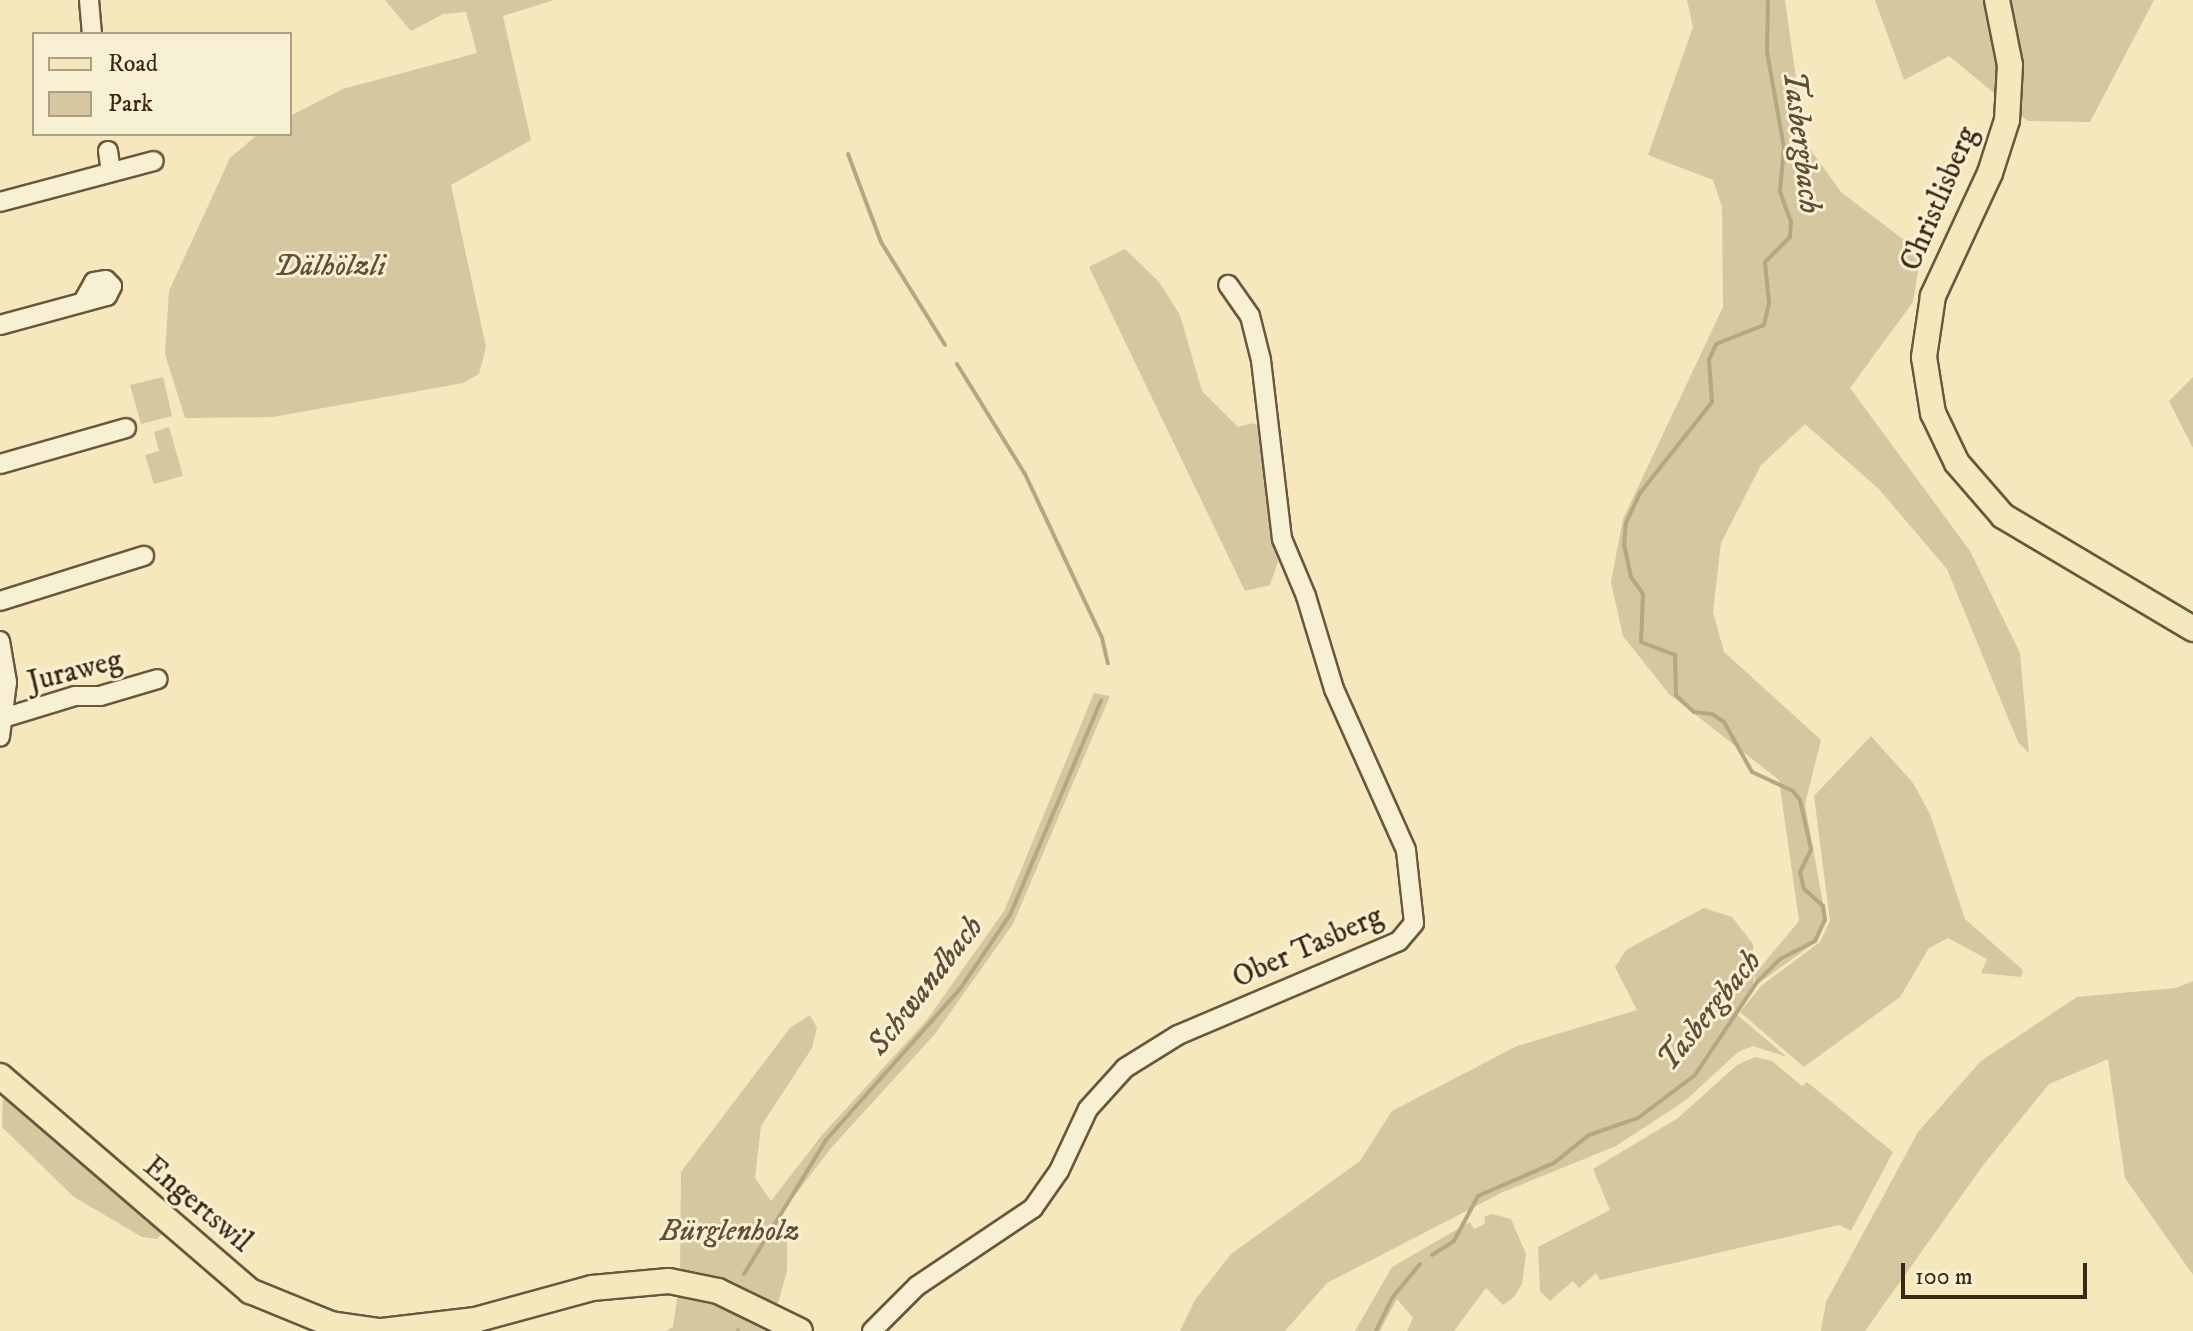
<!DOCTYPE html>
<html>
<head>
<meta charset="utf-8">
<style>
  body { margin:0 }
  #map { position:relative; width:2193px; height:1331px; overflow:hidden; background:#f4e8bc; font-family:"IM FELL DW Pica",serif }
  div>[style] { position:absolute }
  [style*='--x'] { left:calc(var(--x)*1px); top:calc(var(--y)*1px); width:calc(var(--w)*1px); rotate:calc(var(--a)*1deg) }
  .green>* { inset:0; background:#d5c79f }
  .stream>* { height:4px; margin:-2px; padding:0 2px; transform-origin:2px; border-radius:2px; background:#b6a683 }
  .roads { filter:drop-shadow(2px 0 #6b563e) drop-shadow(-2px 0 #6b563e) drop-shadow(0 2px #6b563e) drop-shadow(0 -2px #6b563e) }
  .minor>* { height:18px; margin:-9px; padding:0 9px; transform-origin:9px; border-radius:9px; background:#f8f0d3 }
  .major>* { height:24px; margin:-12px; padding:0 12px; transform-origin:12px; border-radius:12px; background:#f4e8bc }
  span { translate:-50% -50%; white-space:nowrap; text-align:center; line-height:1.15; -webkit-text-stroke:6px #f8f0d3; paint-order:stroke }
  .street-label { font-size:30px; color:#3d2614 }
  .park-label { font-size:30px; color:#634e37; font-style:italic }
  .water-label { font-size:32px; color:#614c35; font-style:italic }
  .legend { position:absolute; left:32px; top:32px; width:260px; height:104px; box-sizing:border-box; background:#f8f0d3; border:2px solid #ad9f87; margin:0; padding:10px 14px; list-style:none; font-size:24px; color:#3d2614 }
  .legend li { display:flex; align-items:center; gap:16px; height:40px }
  .legend b { width:40px; border:2px solid #ad9f87 }
  .scale { position:absolute; left:1901px; top:1263px; width:186px; height:36px; box-sizing:border-box; border:4px solid #3d2614; border-top:0; padding-left:10px; font-size:24px; line-height:28px; white-space:nowrap; color:#3d2614; -webkit-text-stroke:6px #f8f0d3; paint-order:stroke }
</style>
</head>
<body>
<div id="map">
  <div class="green">
    <i style="clip-path:polygon(385px 0,554px 0,503px 16px,531px 140px,451px 185px,486px 347px,479px 374px,463px 383px,273px 417px,185px 418px,165px 354px,169px 291px,230px 158px,258px 134px,290px 134px,290px 116px,343px 89px,477px 53px,466px 12px,443px 14px,411px 31px)"></i>
    <i style="clip-path:polygon(1687px 0,1785px 0,1805px 142px,1841px 192px,1921px 253px,1913px 302px,1850px 388px,1970px 551px,2020px 653px,2029px 753px,2018px 742px,1947px 569px,1878px 488px,1805px 424px,1761px 465px,1721px 543px,1713px 612px,1724px 652px,1821px 740px,1805px 804px,1826px 920px,1817px 941px,1756px 985px,1754px 975px,1799px 921px,1779px 780px,1669px 694px,1623px 636px,1611px 582px,1623px 519px,1723px 307px,1722px 207px,1713px 180px,1648px 155px,1693px 27px)"></i>
    <i style="clip-path:polygon(1875px 0,2154px 0,2090px 122px,2028px 121px,1949px 56px,1904px 80px)"></i>
    <i style="clip-path:polygon(1125px 249px,1159px 282px,1180px 315px,1202px 391px,1238px 427px,1254px 423px,1264px 434px,1278px 561px,1270px 585px,1245px 591px,1089px 267px)"></i>
    <i style="clip-path:polygon(163px 377px,172px 416px,141px 424px,130px 385px)"></i>
    <i style="clip-path:polygon(2193px 377px,2193px 448px,2169px 401px)"></i>
    <i style="clip-path:polygon(169px 427px,183px 476px,154px 484px,145px 455px,159px 451px,154px 432px)"></i>
    <i style="clip-path:polygon(1094px 693px,1110px 696px,1013px 924px,935px 1034px,831px 1148px,779px 1216px,787px 1229px,787px 1271px,776px 1310px,680px 1277px,681px 1172px,790px 1028px,810px 1015px,817px 1028px,812px 1048px,761px 1126px,755px 1178px,771px 1201px,822px 1135px,926px 1021px,1004px 911px)"></i>
    <i style="clip-path:polygon(1871px 736px,1913px 783px,1930px 814px,1965px 919px,2023px 970px,2021px 977px,1981px 973px,1987px 959px,1948px 938px,1929px 948px,1900px 997px,1804px 1067px,1740px 1012px,1761px 986px,1820px 942px,1830px 921px,1814px 796px)"></i>
    <i style="clip-path:polygon(1704px 908px,1732px 917px,1753px 944px,1754px 987px,1736px 1014px,1787px 1057px,1753px 1046px,1738px 1052px,1686px 1100px,1616px 1146px,1503px 1192px,1327px 1283px,1285px 1331px,1180px 1331px,1195px 1300px,1231px 1254px,1360px 1161px,1392px 1111px,1517px 1046px,1637px 1010px,1615px 967px,1626px 950px)"></i>
    <i style="clip-path:polygon(2193px 981px,2193px 1275px,2125px 1178px,2108px 1059px,2049px 1084px,1984px 1164px,1865px 1331px,1821px 1331px,1826px 1302px,1918px 1132px,1981px 1061px,2077px 997px,2176px 988px)"></i>
    <i style="clip-path:polygon(1755px 1057px,1772px 1061px,1802px 1086px,1807px 1082px,1893px 1152px,1851px 1231px,1839px 1225px,1600px 1280px,1596px 1273px,1579px 1288px,1573px 1281px,1550px 1301px,1540px 1291px,1538px 1247px,1610px 1210px,1593px 1169px,1678px 1118px,1737px 1065px)"></i>
    <i style="clip-path:polygon(3px 1092px,165px 1230px,157px 1239px,142px 1237px,74px 1197px,2px 1127px)"></i>
    <i style="clip-path:polygon(1492px 1214px,1511px 1219px,1526px 1254px,1522px 1284px,1514px 1297px,1503px 1305px,1486px 1288px,1454px 1331px,1407px 1331px,1413px 1318px,1397px 1299px,1380px 1331px,1355px 1331px,1392px 1267px,1470px 1222px,1474px 1229px,1485px 1224px,1484px 1217px)"></i>
    <i style="clip-path:polygon(678px 1292px,712px 1299px,776px 1331px,666px 1331px,673px 1327px)"></i>
  </div>
  <div class="stream">
    <i style="--x:848;--y:154;--w:94;--a:69.4"></i>
    <i style="--x:881;--y:242;--w:121;--a:58.1"></i>
    <i style="--x:957;--y:364;--w:129;--a:58.3"></i>
    <i style="--x:1025;--y:474;--w:181;--a:64.8"></i>
    <i style="--x:1102;--y:638;--w:26;--a:77"></i>
    <i style="--x:1432;--y:1255;--w:26;--a:-32"></i>
    <i style="--x:1454;--y:1241;--w:51;--a:-61.9"></i>
    <i style="--x:1478;--y:1196;--w:83;--a:-23.5"></i>
    <i style="--x:1554;--y:1163;--w:45;--a:-38.7"></i>
    <i style="--x:1589;--y:1135;--w:52;--a:-19.1"></i>
    <i style="--x:1638;--y:1118;--w:71;--a:-37"></i>
    <i style="--x:1695;--y:1075;--w:112;--a:-56.3"></i>
    <i style="--x:1757;--y:982;--w:33;--a:-45"></i>
    <i style="--x:1780;--y:959;--w:39;--a:-27"></i>
    <i style="--x:1815;--y:941;--w:23;--a:-65"></i>
    <i style="--x:1825;--y:920;--w:14;--a:-98"></i>
    <i style="--x:1823;--y:906;--w:25;--a:-138"></i>
    <i style="--x:1804;--y:889;--w:17;--a:-103"></i>
    <i style="--x:1800;--y:872;--w:25;--a:-64"></i>
    <i style="--x:1811;--y:849;--w:50;--a:-102.7"></i>
    <i style="--x:1800;--y:800;--w:11;--a:-128"></i>
    <i style="--x:1793;--y:791;--w:45;--a:-155.1"></i>
    <i style="--x:1752;--y:772;--w:57;--a:-119.2"></i>
    <i style="--x:1724;--y:722;--w:14;--a:-146"></i>
    <i style="--x:1712;--y:714;--w:18;--a:-174"></i>
    <i style="--x:1694;--y:712;--w:25;--a:-137"></i>
    <i style="--x:1676;--y:695;--w:40;--a:-91.4"></i>
    <i style="--x:1675;--y:655;--w:36;--a:-159"></i>
    <i style="--x:1641;--y:642;--w:48;--a:-87.6"></i>
    <i style="--x:1643;--y:594;--w:21;--a:-125"></i>
    <i style="--x:1631;--y:577;--w:33;--a:-102"></i>
    <i style="--x:1624;--y:545;--w:22;--a:-85"></i>
    <i style="--x:1626;--y:523;--w:33;--a:-65"></i>
    <i style="--x:1640;--y:493;--w:116;--a:-51.6"></i>
    <i style="--x:1712;--y:402;--w:42;--a:-94.1"></i>
    <i style="--x:1709;--y:360;--w:17;--a:-66"></i>
    <i style="--x:1716;--y:344;--w:52;--a:-21.6"></i>
    <i style="--x:1764;--y:325;--w:23;--a:-77"></i>
    <i style="--x:1769;--y:303;--w:41;--a:-95.6"></i>
    <i style="--x:1765;--y:262;--w:35;--a:-45"></i>
    <i style="--x:1790;--y:237;--w:15;--a:-86"></i>
    <i style="--x:1791;--y:222;--w:33;--a:-110"></i>
    <i style="--x:1780;--y:191;--w:43;--a:-84.7"></i>
    <i style="--x:1784;--y:148;--w:97;--a:-100"></i>
    <i style="--x:1767;--y:52;--w:52;--a:-88.9"></i>
    <i style="--x:744;--y:1274;--w:157;--a:-58.5"></i>
    <i style="--x:826;--y:1140;--w:202;--a:-48.4"></i>
    <i style="--x:960;--y:989;--w:89;--a:-56"></i>
    <i style="--x:1010;--y:915;--w:233;--a:-67"></i>
    <i style="--x:738;--y:1331;--w:1;--a:-90"></i>
    <i style="--x:1376;--y:1331;--w:37;--a:-64"></i>
    <i style="--x:1392;--y:1298;--w:44;--a:-50.5"></i>
  </div>
  <div class="roads">
    <div class="minor">
      <i style="--x:89;--y:0;--w:34;--a:85"></i>
      <i style="--x:108;--y:151;--w:21;--a:82"></i>
      <i style="--x:0;--y:202;--w:159;--a:-14.9"></i>
      <i style="--x:0;--y:325;--w:111;--a:-15.2"></i>
      <i style="--x:107;--y:296;--w:11;--a:-63"></i>
      <i style="--x:112;--y:286;--w:8;--a:-135"></i>
      <i style="--x:106;--y:280;--w:12;--a:171"></i>
      <i style="--x:94;--y:282;--w:23;--a:119"></i>
      <i style="--x:0;--y:464;--w:131;--a:-15.9"></i>
      <i style="--x:0;--y:601;--w:151;--a:-17.4"></i>
      <i style="--x:0;--y:641;--w:42;--a:80.3"></i>
      <i style="--x:7;--y:682;--w:55;--a:97.3"></i>
      <i style="--x:0;--y:719;--w:78;--a:-17"></i>
      <i style="--x:75;--y:696;--w:25;--a:0"></i>
      <i style="--x:100;--y:696;--w:60;--a:-16.3"></i>
      <i style="--x:872;--y:1331;--w:64;--a:-45"></i>
      <i style="--x:917;--y:1286;--w:140;--a:-33.9"></i>
      <i style="--x:1033;--y:1208;--w:45;--a:-54.9"></i>
      <i style="--x:1059;--y:1171;--w:68;--a:-64.9"></i>
      <i style="--x:1088;--y:1109;--w:55;--a:-47.9"></i>
      <i style="--x:1125;--y:1068;--w:62;--a:-31.9"></i>
      <i style="--x:1178;--y:1035;--w:240;--a:-23"></i>
      <i style="--x:1399;--y:941;--w:23;--a:-50"></i>
      <i style="--x:1414;--y:923;--w:73;--a:-96.3"></i>
      <i style="--x:1406;--y:850;--w:176;--a:-114.1"></i>
      <i style="--x:1334;--y:689;--w:97;--a:-106.8"></i>
      <i style="--x:1306;--y:596;--w:62;--a:-112.8"></i>
      <i style="--x:1282;--y:539;--w:180;--a:-96.7"></i>
      <i style="--x:1261;--y:360;--w:45;--a:-104"></i>
      <i style="--x:1250;--y:316;--w:38;--a:-125"></i>
    </div>
    <div class="major">
      <i style="--x:1997;--y:0;--w:66;--a:78.7"></i>
      <i style="--x:2010;--y:65;--w:55;--a:93.1"></i>
      <i style="--x:2007;--y:120;--w:56;--a:107.8"></i>
      <i style="--x:1990;--y:173;--w:136;--a:114.9"></i>
      <i style="--x:1933;--y:296;--w:62;--a:98.4"></i>
      <i style="--x:1924;--y:357;--w:57;--a:80.9"></i>
      <i style="--x:1933;--y:413;--w:55;--a:64.4"></i>
      <i style="--x:1957;--y:463;--w:70;--a:49"></i>
      <i style="--x:2003;--y:516;--w:221;--a:30.7"></i>
      <i style="--x:0;--y:1076;--w:330;--a:40.7"></i>
      <i style="--x:250;--y:1291;--w:87;--a:22.2"></i>
      <i style="--x:331;--y:1324;--w:49;--a:8.3"></i>
      <i style="--x:382;--y:1331;--w:94;--a:-6.7"></i>
      <i style="--x:475;--y:1320;--w:121;--a:-15.3"></i>
      <i style="--x:592;--y:1288;--w:77;--a:-5.2"></i>
      <i style="--x:669;--y:1281;--w:50;--a:11.5"></i>
      <i style="--x:718;--y:1291;--w:91;--a:26"></i>
    </div>
  </div>
  <div class="street-label">
    <span style="left:1940px;top:199px;rotate:-67deg">Christlisberg</span>
    <span style="left:75px;top:672px;rotate:-14deg">Juraweg</span>
    <span style="left:1308px;top:948px;rotate:-24deg">Ober Tasberg</span>
    <span style="left:197px;top:1205px;rotate:40deg">Engertswil</span>
  </div>
  <div class="park-label">
    <span style="left:330px;top:267px">Dälhölzli</span>
    <span style="left:730px;top:1232px">Bürglenholz</span>
  </div>
  <div class="water-label">
    <span style="left:1801px;top:142px;rotate:83deg">Tasbergbach</span>
    <span style="left:926px;top:986px;rotate:-52deg">Schwandbach</span>
    <span style="left:1710px;top:1011px;rotate:-51deg">Tasbergbach</span>
  </div>
  <ul class="legend">
  <li><b style="height:10px;background:#f4e8bc"></b>Road</li>
  <li><b style="height:22px;background:#d5c79f"></b>Park</li>
  </ul>
  <div class="scale">100 m</div>
</div>
</body>
</html>
